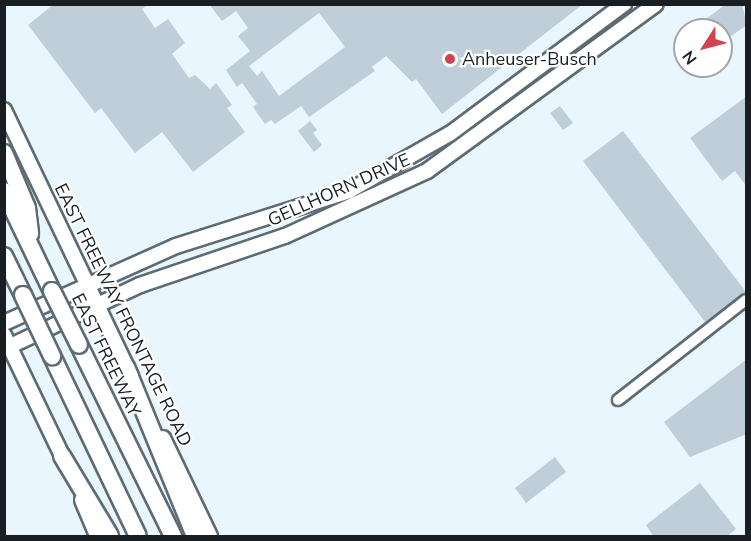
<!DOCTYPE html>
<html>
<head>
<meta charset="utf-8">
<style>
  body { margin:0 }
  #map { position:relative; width:751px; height:541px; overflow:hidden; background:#e9f6fe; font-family:"Nunito Sans",sans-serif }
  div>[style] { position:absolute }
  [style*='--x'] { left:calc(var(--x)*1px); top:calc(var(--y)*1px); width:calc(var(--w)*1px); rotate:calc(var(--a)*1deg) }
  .building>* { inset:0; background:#bfced8 }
  .roads { filter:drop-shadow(2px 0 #5d6b74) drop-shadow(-2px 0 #5d6b74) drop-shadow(0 2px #5d6b74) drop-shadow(0 -2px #5d6b74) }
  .minor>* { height:10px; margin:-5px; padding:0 5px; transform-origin:5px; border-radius:5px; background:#fff }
  .major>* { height:14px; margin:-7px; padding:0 7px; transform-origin:7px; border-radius:7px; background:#fff }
  .highway>* { height:16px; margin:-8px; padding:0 8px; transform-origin:8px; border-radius:8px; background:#fff }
  .bridges { filter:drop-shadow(2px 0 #5d6b74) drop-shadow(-2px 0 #5d6b74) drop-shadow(0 2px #5d6b74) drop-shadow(0 -2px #5d6b74) }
  .highway-bridge>* { height:16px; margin:-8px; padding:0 8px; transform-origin:8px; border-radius:8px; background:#fff }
  .dots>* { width:16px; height:16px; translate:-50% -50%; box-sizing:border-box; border:3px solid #fff; border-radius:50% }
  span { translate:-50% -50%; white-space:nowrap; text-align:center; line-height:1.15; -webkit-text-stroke:4.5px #fff; paint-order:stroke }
  .poi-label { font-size:18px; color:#181e22 }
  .left { translate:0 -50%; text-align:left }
  .street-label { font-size:18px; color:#181e22 }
  .frame { position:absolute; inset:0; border:6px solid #181e22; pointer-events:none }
  .north { position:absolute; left:673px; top:18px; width:60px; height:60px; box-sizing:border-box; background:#fff; border:2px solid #a3a5a7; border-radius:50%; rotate:234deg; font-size:16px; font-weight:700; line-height:24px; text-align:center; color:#181e22 }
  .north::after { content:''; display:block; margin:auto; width:21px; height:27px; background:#d2424f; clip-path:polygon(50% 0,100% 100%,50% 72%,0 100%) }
</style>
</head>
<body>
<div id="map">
  <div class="building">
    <i style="clip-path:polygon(54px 4px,148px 4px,142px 9px,155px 28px,168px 19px,185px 43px,172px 54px,189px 78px,195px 75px,210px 89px,216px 83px,232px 105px,227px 108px,245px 132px,193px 172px,162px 132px,135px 153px,101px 108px,95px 113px,28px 25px)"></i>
    <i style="clip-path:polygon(evenodd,209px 4px,583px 4px,442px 114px,416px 79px,412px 82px,386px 56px,372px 67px,375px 71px,309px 117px,301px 106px,275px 124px,271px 120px,265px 124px,253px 107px,257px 104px,242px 83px,237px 87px,226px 70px,250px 51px,238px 36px,248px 28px,236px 11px,222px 21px,209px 4px,319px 13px,345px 47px,279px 96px,262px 71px,257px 76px,249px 66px,319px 13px)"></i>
    <i style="clip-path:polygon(726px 4px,742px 4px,747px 25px,721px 43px,721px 30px,691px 30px)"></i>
    <i style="clip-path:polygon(747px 96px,747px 187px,735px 171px,722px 181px,690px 138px)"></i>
    <i style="clip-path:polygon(560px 106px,573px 123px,563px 130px,550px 113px)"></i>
    <i style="clip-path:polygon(310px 121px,317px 130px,313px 133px,322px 145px,314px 152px,298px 131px)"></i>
    <i style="clip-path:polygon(623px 131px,746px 292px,705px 322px,583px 161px)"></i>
    <i style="clip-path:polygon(747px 359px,747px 434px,690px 457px,664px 422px)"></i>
    <i style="clip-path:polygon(555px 457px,566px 472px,526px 503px,515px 488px)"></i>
    <i style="clip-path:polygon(700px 483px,736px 529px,726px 537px,654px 537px,646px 525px)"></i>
  </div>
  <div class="roads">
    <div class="minor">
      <i style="--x:618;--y:400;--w:162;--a:-38"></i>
    </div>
    <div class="major">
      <i style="--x:4;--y:110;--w:295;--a:64.5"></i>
      <i style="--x:4;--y:323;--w:188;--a:-24.1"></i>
      <i style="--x:176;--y:246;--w:182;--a:-17.6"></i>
      <i style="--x:349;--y:191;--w:117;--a:-29.6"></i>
      <i style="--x:451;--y:133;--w:216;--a:-36.7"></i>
      <i style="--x:4;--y:335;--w:143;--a:64.3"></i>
      <i style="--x:4;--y:349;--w:150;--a:-25.2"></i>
      <i style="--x:140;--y:285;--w:153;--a:-18.7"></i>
      <i style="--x:285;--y:236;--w:156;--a:-24.6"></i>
      <i style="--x:427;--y:171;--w:283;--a:-36.1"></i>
      <i style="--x:163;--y:438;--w:109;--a:64.4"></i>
      <i style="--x:82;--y:500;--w:39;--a:67"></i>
    </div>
    <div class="highway">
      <i style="--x:4;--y:153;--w:60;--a:67.3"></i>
      <i style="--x:27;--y:208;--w:26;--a:83"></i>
      <i style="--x:4;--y:191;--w:111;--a:64.4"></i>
      <i style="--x:4;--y:256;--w:43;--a:64"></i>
      <i style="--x:79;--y:345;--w:213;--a:63.8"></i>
      <i style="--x:52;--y:356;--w:199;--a:64.5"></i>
      <i style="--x:126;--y:367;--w:183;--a:67.8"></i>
      <i style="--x:62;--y:456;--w:93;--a:59"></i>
    </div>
  </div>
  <div class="bridges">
    <div class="highway-bridge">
      <i style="--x:52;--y:291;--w:60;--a:63.4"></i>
      <i style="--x:23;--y:295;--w:68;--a:64.6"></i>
    </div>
  </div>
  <div class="dots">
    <i style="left:450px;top:59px;background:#d2424f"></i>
  </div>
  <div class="poi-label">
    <span class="left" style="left:462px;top:59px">Anheuser-Busch</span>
  </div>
  <div class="street-label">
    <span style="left:339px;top:190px;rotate:-24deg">GELLHORN DRIVE</span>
    <span style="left:123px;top:315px;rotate:64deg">EAST FREEWAY FRONTAGE ROAD</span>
    <span style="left:106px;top:355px;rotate:64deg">EAST FREEWAY</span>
  </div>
  <div class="frame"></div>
  <div class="north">N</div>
</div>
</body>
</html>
